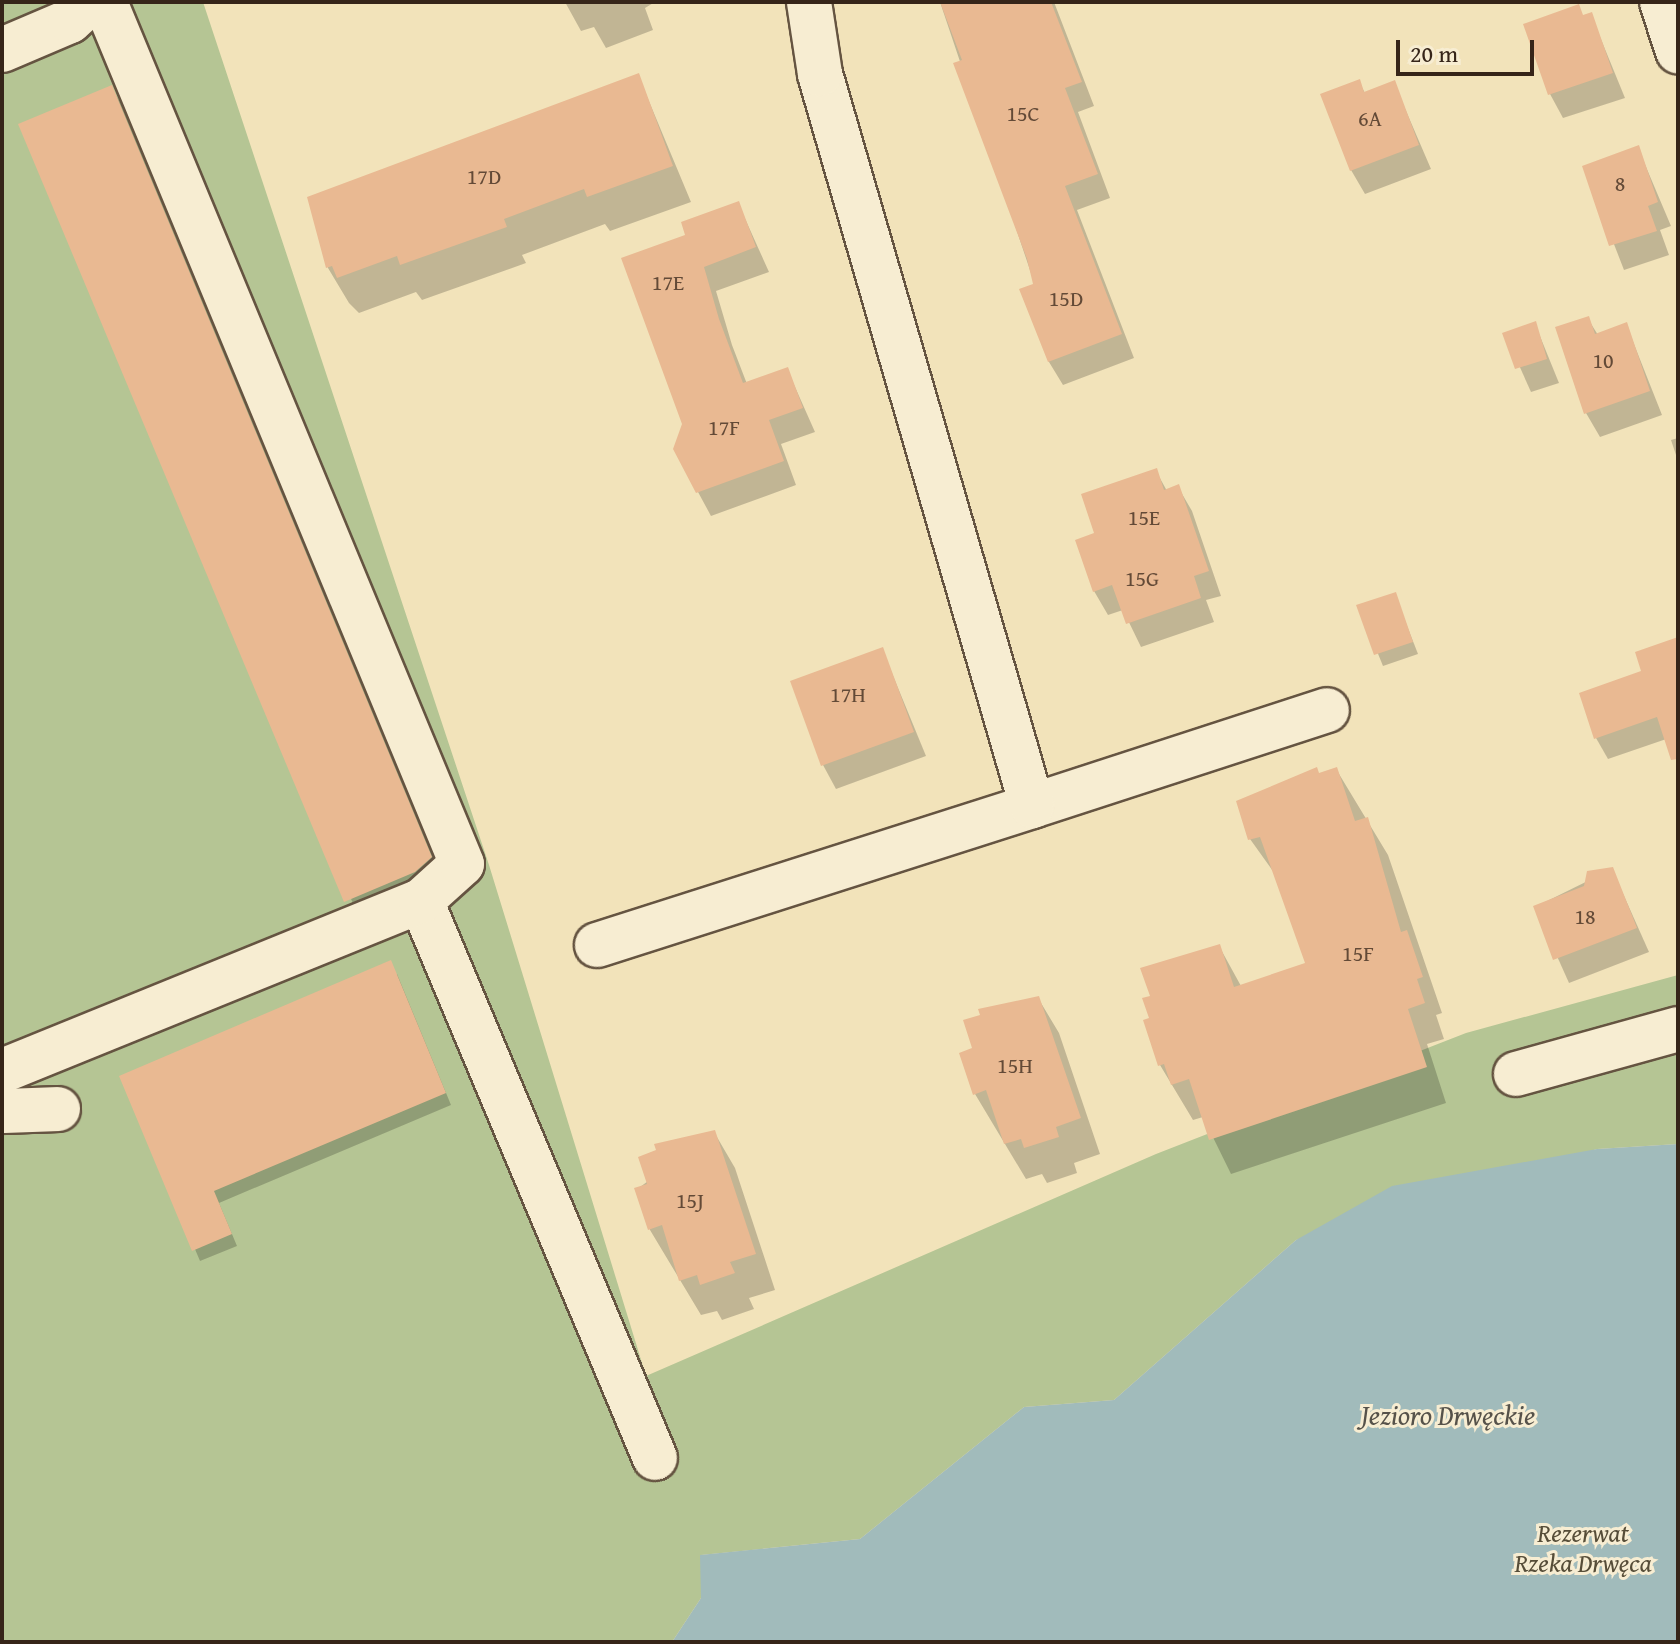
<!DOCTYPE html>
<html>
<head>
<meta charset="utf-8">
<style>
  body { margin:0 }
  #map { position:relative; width:1680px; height:1644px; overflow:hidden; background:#f2e3ba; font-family:"Gentium Book Plus",serif }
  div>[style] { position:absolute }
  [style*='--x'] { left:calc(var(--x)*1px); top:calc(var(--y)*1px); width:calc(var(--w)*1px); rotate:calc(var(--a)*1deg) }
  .green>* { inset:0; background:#b5c594 }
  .water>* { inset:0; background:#a1bbbb }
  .shadow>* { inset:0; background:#0003 }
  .building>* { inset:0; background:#e9b992 }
  .roads { filter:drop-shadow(2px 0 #655441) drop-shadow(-2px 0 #655441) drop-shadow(0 2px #655441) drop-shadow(0 -2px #655441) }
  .minor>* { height:44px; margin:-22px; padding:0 22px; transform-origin:22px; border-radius:22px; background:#f7edd2 }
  span { translate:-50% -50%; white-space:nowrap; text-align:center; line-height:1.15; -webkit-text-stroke:6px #f7edd2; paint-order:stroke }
  .number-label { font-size:22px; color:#634a37 }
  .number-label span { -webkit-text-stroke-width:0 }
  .park-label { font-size:26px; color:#564d38; font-style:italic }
  .water-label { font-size:28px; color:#56524a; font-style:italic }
  .frame { position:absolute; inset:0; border:4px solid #362519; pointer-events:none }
  .scale { position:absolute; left:1396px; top:40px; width:138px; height:36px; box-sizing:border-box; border:4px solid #362519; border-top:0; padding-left:10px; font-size:24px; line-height:28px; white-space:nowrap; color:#362519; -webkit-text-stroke:6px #f7edd2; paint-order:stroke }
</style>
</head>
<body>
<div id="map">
  <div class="green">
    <i style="clip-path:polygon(2px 2px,203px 2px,489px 865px,646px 1376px,1156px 1154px,1466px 1033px,1678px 975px,1678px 1144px,1597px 1149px,1296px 1240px,1114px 1400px,1024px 1407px,860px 1539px,701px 1555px,701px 1598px,672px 1642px,2px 1642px)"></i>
  </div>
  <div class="water">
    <i style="clip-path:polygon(1678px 1144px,1678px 1642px,672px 1642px,701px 1598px,700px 1555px,860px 1539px,1024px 1407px,1114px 1400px,1296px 1240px,1392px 1186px,1597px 1149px)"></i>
  </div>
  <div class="shadow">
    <i style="clip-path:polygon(565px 2px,655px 2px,645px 8px,653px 30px,606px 48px,594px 27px,581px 31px)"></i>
    <i style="clip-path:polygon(940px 2px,1054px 2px,1094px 106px,1078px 112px,1110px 198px,1077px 210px,1134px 358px,1063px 385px,1049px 362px,1022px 290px,1035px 285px)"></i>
    <i style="clip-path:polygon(1591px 15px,1625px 98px,1563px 118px,1550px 94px)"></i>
    <i style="clip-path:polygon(638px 75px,691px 202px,610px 231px,605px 224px,522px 255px,526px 263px,422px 300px,416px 292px,359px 313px,349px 303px,328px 268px,309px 198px)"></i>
    <i style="clip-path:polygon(1359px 82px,1365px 93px,1394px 83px,1431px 169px,1365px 194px,1351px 170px)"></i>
    <i style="clip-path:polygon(111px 87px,135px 127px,454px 898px,369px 941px,21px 125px)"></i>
    <i style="clip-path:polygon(1638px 148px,1671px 226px,1660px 230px,1669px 255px,1624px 270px,1584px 167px)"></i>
    <i style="clip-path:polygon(738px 203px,769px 272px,716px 291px,732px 345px,747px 384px,787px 369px,815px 432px,781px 444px,796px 485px,711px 516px,698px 492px,684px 424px,688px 236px)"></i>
    <i style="clip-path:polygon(1588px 319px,1598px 335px,1626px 324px,1662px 415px,1600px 437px,1586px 413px)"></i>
    <i style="clip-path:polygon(1535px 324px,1559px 383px,1531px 392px,1505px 334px)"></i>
    <i style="clip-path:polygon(1678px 438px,1678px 461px,1671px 440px)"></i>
    <i style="clip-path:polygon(1156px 471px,1167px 491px,1178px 487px,1192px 511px,1221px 596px,1206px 600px,1214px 622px,1141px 647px,1123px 610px,1108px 615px,1094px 591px,1097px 534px)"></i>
    <i style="clip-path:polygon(1395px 595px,1418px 654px,1383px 666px,1359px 607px)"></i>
    <i style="clip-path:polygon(1678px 639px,1678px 735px,1608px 759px,1596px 738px)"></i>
    <i style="clip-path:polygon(882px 649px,926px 756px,836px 789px,823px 765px)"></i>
    <i style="clip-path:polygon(1336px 769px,1388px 855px,1442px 1013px,1436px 1015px,1444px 1039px,1427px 1044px,1446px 1103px,1231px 1174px,1203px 1117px,1193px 1120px,1160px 1065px,1152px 997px,1219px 946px,1241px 986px,1307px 965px,1275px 874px,1250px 839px,1319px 775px)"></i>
    <i style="clip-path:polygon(1612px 869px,1649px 952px,1569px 983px,1535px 907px)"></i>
    <i style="clip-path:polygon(397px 974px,451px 1105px,219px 1203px,237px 1246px,200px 1261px,122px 1077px)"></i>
    <i style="clip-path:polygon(1038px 998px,1059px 1033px,1100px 1154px,1074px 1163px,1077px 1173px,1047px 1183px,1042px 1174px,1026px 1179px,975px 1094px,975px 1049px)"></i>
    <i style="clip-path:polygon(714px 1132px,735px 1168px,775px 1290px,749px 1298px,754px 1309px,722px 1320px,717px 1311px,701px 1315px,650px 1230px,636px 1190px)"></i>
  </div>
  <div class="building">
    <i style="clip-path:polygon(940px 2px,1051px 2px,1082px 82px,1065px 88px,1098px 174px,1065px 186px,1122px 334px,1048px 362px,1019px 289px,1033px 284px,1027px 259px,953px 63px,962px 60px)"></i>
    <i style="clip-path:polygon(1579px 4px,1583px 15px,1592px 12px,1613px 73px,1548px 95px,1523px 24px)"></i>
    <i style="clip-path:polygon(639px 73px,673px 166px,587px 197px,584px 189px,504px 219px,507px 227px,400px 265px,397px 256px,337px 278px,332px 266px,326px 268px,307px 197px)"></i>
    <i style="clip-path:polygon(1360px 79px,1364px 92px,1395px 80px,1419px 145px,1350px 171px,1320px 94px)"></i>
    <i style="clip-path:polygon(112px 85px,432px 857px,415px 872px,344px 902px,18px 124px)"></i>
    <i style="clip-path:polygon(1639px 145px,1658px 202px,1648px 206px,1657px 231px,1609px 246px,1582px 166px)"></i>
    <i style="clip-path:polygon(739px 201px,756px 247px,704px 267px,719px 319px,743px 383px,788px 367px,803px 408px,769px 420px,784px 461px,696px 493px,673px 449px,682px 424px,621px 258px,685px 235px,681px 222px)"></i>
    <i style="clip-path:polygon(1589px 316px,1595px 334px,1627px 322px,1650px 391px,1584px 414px,1555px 327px)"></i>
    <i style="clip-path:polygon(1536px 321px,1547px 359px,1515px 369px,1502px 333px)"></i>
    <i style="clip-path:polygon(1157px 468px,1164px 490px,1179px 484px,1209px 571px,1194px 576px,1201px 598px,1126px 624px,1112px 585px,1093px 592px,1075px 540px,1094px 533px,1081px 494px)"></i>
    <i style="clip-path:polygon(1396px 592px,1413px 642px,1374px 655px,1356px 605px)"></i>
    <i style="clip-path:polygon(1678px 637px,1678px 759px,1671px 760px,1657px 717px,1594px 739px,1579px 693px,1641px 671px,1635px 652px)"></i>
    <i style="clip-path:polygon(883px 647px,914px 732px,821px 766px,790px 681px)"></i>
    <i style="clip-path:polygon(1317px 767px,1319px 773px,1337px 767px,1355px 821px,1368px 817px,1401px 932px,1407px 930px,1423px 977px,1417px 979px,1425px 1003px,1408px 1009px,1427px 1067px,1209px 1140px,1189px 1079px,1171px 1085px,1164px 1064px,1158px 1066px,1143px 1020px,1149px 1018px,1142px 998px,1150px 996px,1140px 968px,1220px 944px,1234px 987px,1305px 963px,1260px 837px,1248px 840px,1236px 801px)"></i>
    <i style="clip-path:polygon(1613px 867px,1637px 928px,1553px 960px,1533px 906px,1584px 886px,1587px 871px)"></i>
    <i style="clip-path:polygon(391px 960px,446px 1093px,214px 1191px,232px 1234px,192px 1251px,119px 1076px)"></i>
    <i style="clip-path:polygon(1039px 996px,1081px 1118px,1056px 1127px,1059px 1137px,1024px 1148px,1021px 1139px,1004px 1144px,986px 1090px,973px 1095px,959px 1053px,972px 1048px,963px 1020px,980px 1015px,978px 1009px)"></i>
    <i style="clip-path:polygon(715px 1130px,756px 1254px,730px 1262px,735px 1273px,700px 1285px,697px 1275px,679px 1281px,662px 1225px,648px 1230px,634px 1188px,647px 1184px,638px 1157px,656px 1150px,654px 1144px)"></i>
  </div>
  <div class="roads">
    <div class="minor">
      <i style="--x:1662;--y:2;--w:52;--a:71.9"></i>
      <i style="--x:2;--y:50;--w:74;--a:-23.1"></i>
      <i style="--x:70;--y:21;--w:28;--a:-42"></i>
      <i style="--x:1032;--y:806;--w:310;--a:-18"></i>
      <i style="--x:421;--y:901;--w:604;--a:67.21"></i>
      <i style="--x:597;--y:945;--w:457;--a:-17.7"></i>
      <i style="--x:1032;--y:806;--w:762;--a:-106.15"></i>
      <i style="--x:820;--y:74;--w:73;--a:-98.7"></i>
      <i style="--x:2;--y:1071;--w:452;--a:-22.1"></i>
      <i style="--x:421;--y:901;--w:55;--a:-42.1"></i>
      <i style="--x:462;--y:864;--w:933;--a:-112.5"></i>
      <i style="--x:1516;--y:1074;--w:168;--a:-15.5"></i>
      <i style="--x:2;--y:1111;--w:56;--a:-2"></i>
    </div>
  </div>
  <div class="number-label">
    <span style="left:1023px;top:114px">15C</span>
    <span style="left:1370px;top:119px">6A</span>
    <span style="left:484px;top:177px">17D</span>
    <span style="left:1620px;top:184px">8</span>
    <span style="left:668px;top:283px">17E</span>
    <span style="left:1066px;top:299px">15D</span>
    <span style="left:1603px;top:361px">10</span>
    <span style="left:724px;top:428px">17F</span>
    <span style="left:1144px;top:518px">15E</span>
    <span style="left:1142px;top:579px">15G</span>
    <span style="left:848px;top:695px">17H</span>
    <span style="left:1585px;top:917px">18</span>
    <span style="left:1358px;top:954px">15F</span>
    <span style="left:1015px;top:1066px">15H</span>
    <span style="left:690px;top:1201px">15J</span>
  </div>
  <div class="park-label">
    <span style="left:1583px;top:1548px">Rezerwat<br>Rzeka Drwęca</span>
  </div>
  <div class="water-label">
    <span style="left:1448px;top:1415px">Jezioro Drwęckie</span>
  </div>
  <div class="frame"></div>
  <div class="scale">20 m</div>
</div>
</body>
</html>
